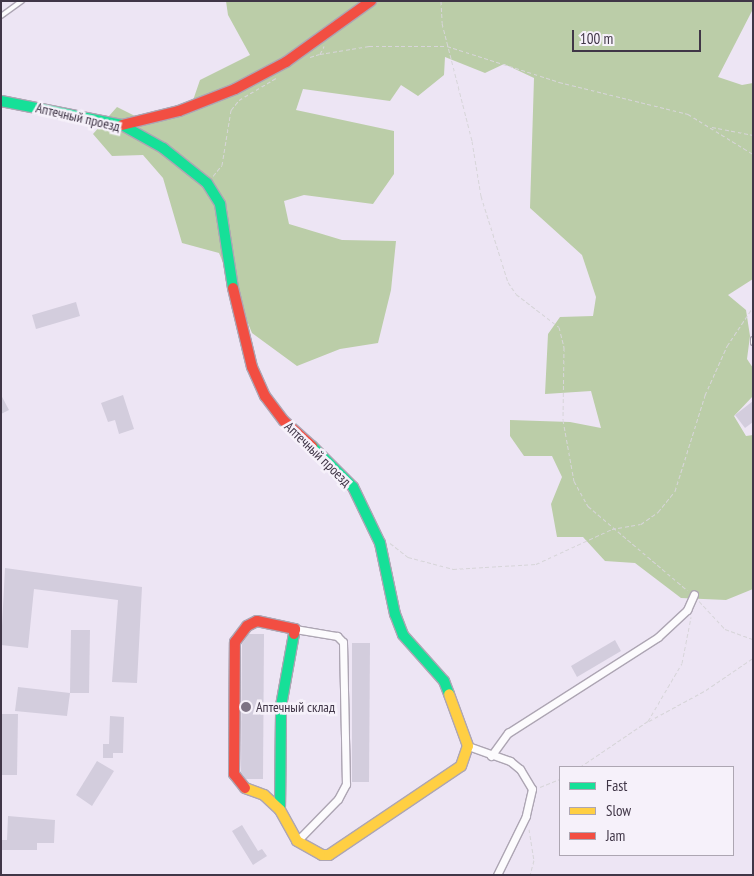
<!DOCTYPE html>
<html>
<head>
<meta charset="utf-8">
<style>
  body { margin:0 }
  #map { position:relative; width:754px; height:876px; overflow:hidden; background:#ede5f4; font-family:"PT Sans Narrow",sans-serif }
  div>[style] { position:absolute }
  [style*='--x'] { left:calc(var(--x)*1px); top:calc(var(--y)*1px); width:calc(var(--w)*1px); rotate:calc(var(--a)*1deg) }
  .forest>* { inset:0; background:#bbcda8 }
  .building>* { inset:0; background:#d3cddd }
  .path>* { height:1px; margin-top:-0.5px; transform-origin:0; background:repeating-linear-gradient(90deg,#d7d5d9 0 4px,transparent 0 6.5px) }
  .roads { filter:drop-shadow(1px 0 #ada5b3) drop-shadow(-1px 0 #ada5b3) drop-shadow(0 1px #ada5b3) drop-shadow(0 -1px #ada5b3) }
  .lane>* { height:4px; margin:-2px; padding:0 2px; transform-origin:2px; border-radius:2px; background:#fcfbfd }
  .street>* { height:7px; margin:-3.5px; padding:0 3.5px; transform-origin:3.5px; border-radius:3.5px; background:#fcfbfd }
  .fast>* { height:10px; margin:-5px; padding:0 5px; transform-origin:5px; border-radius:5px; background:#16e098 }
  .slow>* { height:10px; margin:-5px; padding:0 5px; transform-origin:5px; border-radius:5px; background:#ffcf43 }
  .jam>* { height:10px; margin:-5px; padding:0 5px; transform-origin:5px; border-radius:5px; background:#f24e42 }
  .dots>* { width:14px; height:14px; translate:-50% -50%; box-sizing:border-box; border:2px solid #f6f1fa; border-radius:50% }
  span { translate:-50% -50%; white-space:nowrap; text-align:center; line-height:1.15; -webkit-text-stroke:5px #f6f1fa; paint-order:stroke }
  .street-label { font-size:14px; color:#403647 }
  .poi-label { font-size:14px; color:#403647 }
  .left { translate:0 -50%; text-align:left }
  .frame { position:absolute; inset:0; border:2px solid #403647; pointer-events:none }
  .legend { position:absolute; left:559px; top:766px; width:175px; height:90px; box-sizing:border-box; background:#f6f1fa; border:1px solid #ada6b2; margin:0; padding:6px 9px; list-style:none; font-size:15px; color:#403647 }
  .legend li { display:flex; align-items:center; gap:10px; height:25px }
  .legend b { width:25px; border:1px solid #ada6b2 }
  .scale { position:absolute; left:572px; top:30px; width:129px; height:22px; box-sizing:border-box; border:2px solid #403647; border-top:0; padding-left:6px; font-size:15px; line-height:18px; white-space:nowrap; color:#403647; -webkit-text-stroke:4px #f6f1fa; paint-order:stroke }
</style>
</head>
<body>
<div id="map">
  <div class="forest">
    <i style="clip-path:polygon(226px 1px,753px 1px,753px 9px,718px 77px,742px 85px,753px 83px,753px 279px,728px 295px,746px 310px,750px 336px,747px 359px,753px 368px,753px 396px,734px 416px,746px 436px,753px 435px,753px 589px,726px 600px,681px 598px,635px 563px,605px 561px,583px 537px,557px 537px,551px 504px,562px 477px,552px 456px,524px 456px,510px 436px,510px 420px,570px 422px,601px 428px,591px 391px,545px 394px,548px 334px,560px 317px,593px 316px,596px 297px,582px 255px,530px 208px,534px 78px,504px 64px,485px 73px,445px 57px,444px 75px,418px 96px,401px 85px,390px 101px,303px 89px,296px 110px,394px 131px,394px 174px,373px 204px,304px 195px,284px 201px,289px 224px,342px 240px,396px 241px,391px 290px,378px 343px,340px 349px,297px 366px,252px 333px,219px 253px,182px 243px,163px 178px,143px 155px,112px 156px,93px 134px,117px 107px,151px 124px,190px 109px,200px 80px,250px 55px,228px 15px)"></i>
  </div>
  <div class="building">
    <i style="clip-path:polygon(76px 302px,80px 316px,36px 329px,32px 315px)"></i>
    <i style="clip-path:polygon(1px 395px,9px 410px,1px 414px)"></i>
    <i style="clip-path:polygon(123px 395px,134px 429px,119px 434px,115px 420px,108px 422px,101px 403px)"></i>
    <i style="clip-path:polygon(753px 401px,753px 422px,745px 428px,735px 415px)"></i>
    <i style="clip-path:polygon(5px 568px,142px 587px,137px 683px,112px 682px,118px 600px,34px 589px,28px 648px,1px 645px)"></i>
    <i style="clip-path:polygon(71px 630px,90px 630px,89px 693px,70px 693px)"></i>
    <i style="clip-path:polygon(249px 634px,264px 634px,263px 779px,246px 779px,241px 772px,242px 644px)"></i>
    <i style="clip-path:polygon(615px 640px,621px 651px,577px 677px,571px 666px)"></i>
    <i style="clip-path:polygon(352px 643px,370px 643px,369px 782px,352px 782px)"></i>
    <i style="clip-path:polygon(18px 687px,70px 693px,67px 716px,15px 711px)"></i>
    <i style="clip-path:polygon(1px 714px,18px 714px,17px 775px,1px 775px)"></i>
    <i style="clip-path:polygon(110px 716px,124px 717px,123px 753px,113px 753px,113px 758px,103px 758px,103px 744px,109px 744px)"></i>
    <i style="clip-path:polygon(97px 761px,114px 771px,92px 806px,76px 795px)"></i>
    <i style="clip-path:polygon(8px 816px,55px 820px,54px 843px,37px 843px,37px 850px,1px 850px,1px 840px,7px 840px)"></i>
    <i style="clip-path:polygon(242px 825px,258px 851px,262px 849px,267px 856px,253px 865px,232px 831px)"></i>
  </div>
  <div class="path">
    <i style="--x:441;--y:1;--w:22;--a:87"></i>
    <i style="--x:442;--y:23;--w:122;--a:75.7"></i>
    <i style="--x:472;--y:141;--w:56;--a:80.7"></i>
    <i style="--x:481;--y:196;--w:90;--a:72.6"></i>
    <i style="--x:508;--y:282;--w:14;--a:56"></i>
    <i style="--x:516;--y:294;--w:54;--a:37.5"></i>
    <i style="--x:559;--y:327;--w:21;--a:76"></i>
    <i style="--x:564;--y:347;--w:73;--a:90.8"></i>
    <i style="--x:563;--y:420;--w:62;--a:79.8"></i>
    <i style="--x:574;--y:481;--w:29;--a:61"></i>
    <i style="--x:588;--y:506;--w:130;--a:40.3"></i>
    <i style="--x:320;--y:54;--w:50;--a:-9.3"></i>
    <i style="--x:369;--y:46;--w:78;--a:0"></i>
    <i style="--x:447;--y:46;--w:118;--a:17.8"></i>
    <i style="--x:559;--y:82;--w:133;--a:13.9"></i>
    <i style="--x:688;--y:114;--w:76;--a:31.6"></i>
    <i style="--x:310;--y:57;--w:10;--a:-17"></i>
    <i style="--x:320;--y:54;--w:9;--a:-63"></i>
    <i style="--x:712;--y:127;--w:42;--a:11"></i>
    <i style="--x:213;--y:176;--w:14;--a:-51"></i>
    <i style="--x:222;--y:165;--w:56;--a:-80.7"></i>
    <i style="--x:231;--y:110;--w:13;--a:-51"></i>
    <i style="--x:239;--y:100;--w:43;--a:-30.7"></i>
    <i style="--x:390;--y:543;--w:23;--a:38"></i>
    <i style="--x:408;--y:557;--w:47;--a:14.9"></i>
    <i style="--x:453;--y:569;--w:83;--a:-3.4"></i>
    <i style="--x:536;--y:564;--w:84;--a:-24.7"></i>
    <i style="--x:612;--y:529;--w:29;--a:-10"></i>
    <i style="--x:641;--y:524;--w:21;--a:-35"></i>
    <i style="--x:658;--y:512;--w:27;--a:-51"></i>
    <i style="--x:675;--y:491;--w:101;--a:-72.6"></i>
    <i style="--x:705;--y:395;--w:54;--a:-65.8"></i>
    <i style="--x:727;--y:346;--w:47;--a:-56.3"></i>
    <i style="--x:699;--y:601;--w:38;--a:47"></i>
    <i style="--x:725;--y:629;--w:30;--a:20"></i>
    <i style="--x:649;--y:721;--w:65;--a:-28.5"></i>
    <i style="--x:706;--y:690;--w:57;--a:-34.2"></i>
    <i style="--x:580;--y:767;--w:82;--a:-34.1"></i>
    <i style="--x:648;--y:721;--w:67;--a:-59.6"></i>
    <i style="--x:682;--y:663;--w:47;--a:-78.9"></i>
    <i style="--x:540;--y:787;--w:22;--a:-22"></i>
    <i style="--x:529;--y:829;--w:31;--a:81"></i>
    <i style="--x:534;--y:860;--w:16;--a:105"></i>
  </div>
  <div class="roads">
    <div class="lane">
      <i style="--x:1;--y:16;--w:26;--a:-36"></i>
      <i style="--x:753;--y:339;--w:4;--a:90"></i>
    </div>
    <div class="street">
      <i style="--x:295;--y:629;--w:43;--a:9.5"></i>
      <i style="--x:337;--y:636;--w:8;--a:45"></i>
      <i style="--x:343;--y:642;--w:142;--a:88.8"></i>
      <i style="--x:346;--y:784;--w:17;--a:118"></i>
      <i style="--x:338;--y:799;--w:59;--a:134.3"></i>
      <i style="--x:468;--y:746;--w:45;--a:19.7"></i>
      <i style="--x:510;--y:761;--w:13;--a:39"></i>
      <i style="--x:520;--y:769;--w:23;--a:59"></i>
      <i style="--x:532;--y:789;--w:28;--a:103"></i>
      <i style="--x:526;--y:816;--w:66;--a:116.2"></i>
      <i style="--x:491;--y:756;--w:29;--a:-54"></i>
      <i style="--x:508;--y:733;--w:178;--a:-32.6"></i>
      <i style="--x:658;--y:637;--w:40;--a:-43"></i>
      <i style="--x:687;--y:610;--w:17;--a:-66"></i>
    </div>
    <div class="fast">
      <i style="--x:1;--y:101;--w:123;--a:11.2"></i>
      <i style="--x:122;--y:125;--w:47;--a:29.3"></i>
      <i style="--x:163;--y:148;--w:56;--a:38.5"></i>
      <i style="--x:207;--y:183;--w:25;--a:58"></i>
      <i style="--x:220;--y:204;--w:85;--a:81.2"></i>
      <i style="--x:312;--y:446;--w:58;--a:45"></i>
      <i style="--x:353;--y:487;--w:62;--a:64.3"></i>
      <i style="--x:380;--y:543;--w:73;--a:78.1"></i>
      <i style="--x:395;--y:614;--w:22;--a:69"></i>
      <i style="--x:403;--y:635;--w:62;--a:48.3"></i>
      <i style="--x:444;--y:681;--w:14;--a:69"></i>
      <i style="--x:280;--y:810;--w:104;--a:-89.4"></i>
      <i style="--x:281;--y:706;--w:73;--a:-79.8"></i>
    </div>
    <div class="slow">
      <i style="--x:245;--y:788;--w:20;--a:20"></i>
      <i style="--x:264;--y:795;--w:22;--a:43"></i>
      <i style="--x:280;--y:810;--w:35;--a:61"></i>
      <i style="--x:297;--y:841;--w:29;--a:29"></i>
      <i style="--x:322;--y:855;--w:7;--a:0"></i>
      <i style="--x:329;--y:855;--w:159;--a:-34"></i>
      <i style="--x:461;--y:766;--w:21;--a:-71"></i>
      <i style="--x:468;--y:746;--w:55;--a:-110.1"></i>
    </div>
    <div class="jam">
      <i style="--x:122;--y:125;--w:59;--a:-13.8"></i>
      <i style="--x:179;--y:111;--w:60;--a:-21.4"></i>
      <i style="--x:235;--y:89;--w:58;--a:-27.9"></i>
      <i style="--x:286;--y:62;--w:105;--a:-35.7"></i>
      <i style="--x:233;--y:288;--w:81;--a:76.5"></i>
      <i style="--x:252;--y:367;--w:32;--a:66"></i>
      <i style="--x:265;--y:396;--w:31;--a:53"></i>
      <i style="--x:284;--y:421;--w:38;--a:42"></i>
      <i style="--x:245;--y:788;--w:18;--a:-128"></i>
      <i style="--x:234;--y:774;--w:132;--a:-89.6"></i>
      <i style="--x:235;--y:642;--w:20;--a:-53"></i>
      <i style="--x:247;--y:626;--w:11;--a:-27"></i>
      <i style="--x:257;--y:621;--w:39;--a:12"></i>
      <i style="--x:295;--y:629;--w:5;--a:101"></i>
    </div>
  </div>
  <div class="dots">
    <i style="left:246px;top:707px;background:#7d7384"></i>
  </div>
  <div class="street-label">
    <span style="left:78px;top:117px;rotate:13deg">Аптечный проезд</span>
    <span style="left:318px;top:454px;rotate:44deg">Аптечный проезд</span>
  </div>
  <div class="poi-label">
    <span class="left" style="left:256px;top:707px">Аптечный склад</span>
  </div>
  <div class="frame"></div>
  <ul class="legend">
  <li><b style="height:6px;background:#16e098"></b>Fast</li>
  <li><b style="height:6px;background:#ffcf43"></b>Slow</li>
  <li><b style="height:6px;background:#f24e42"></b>Jam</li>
  </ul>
  <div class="scale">100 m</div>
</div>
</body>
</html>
